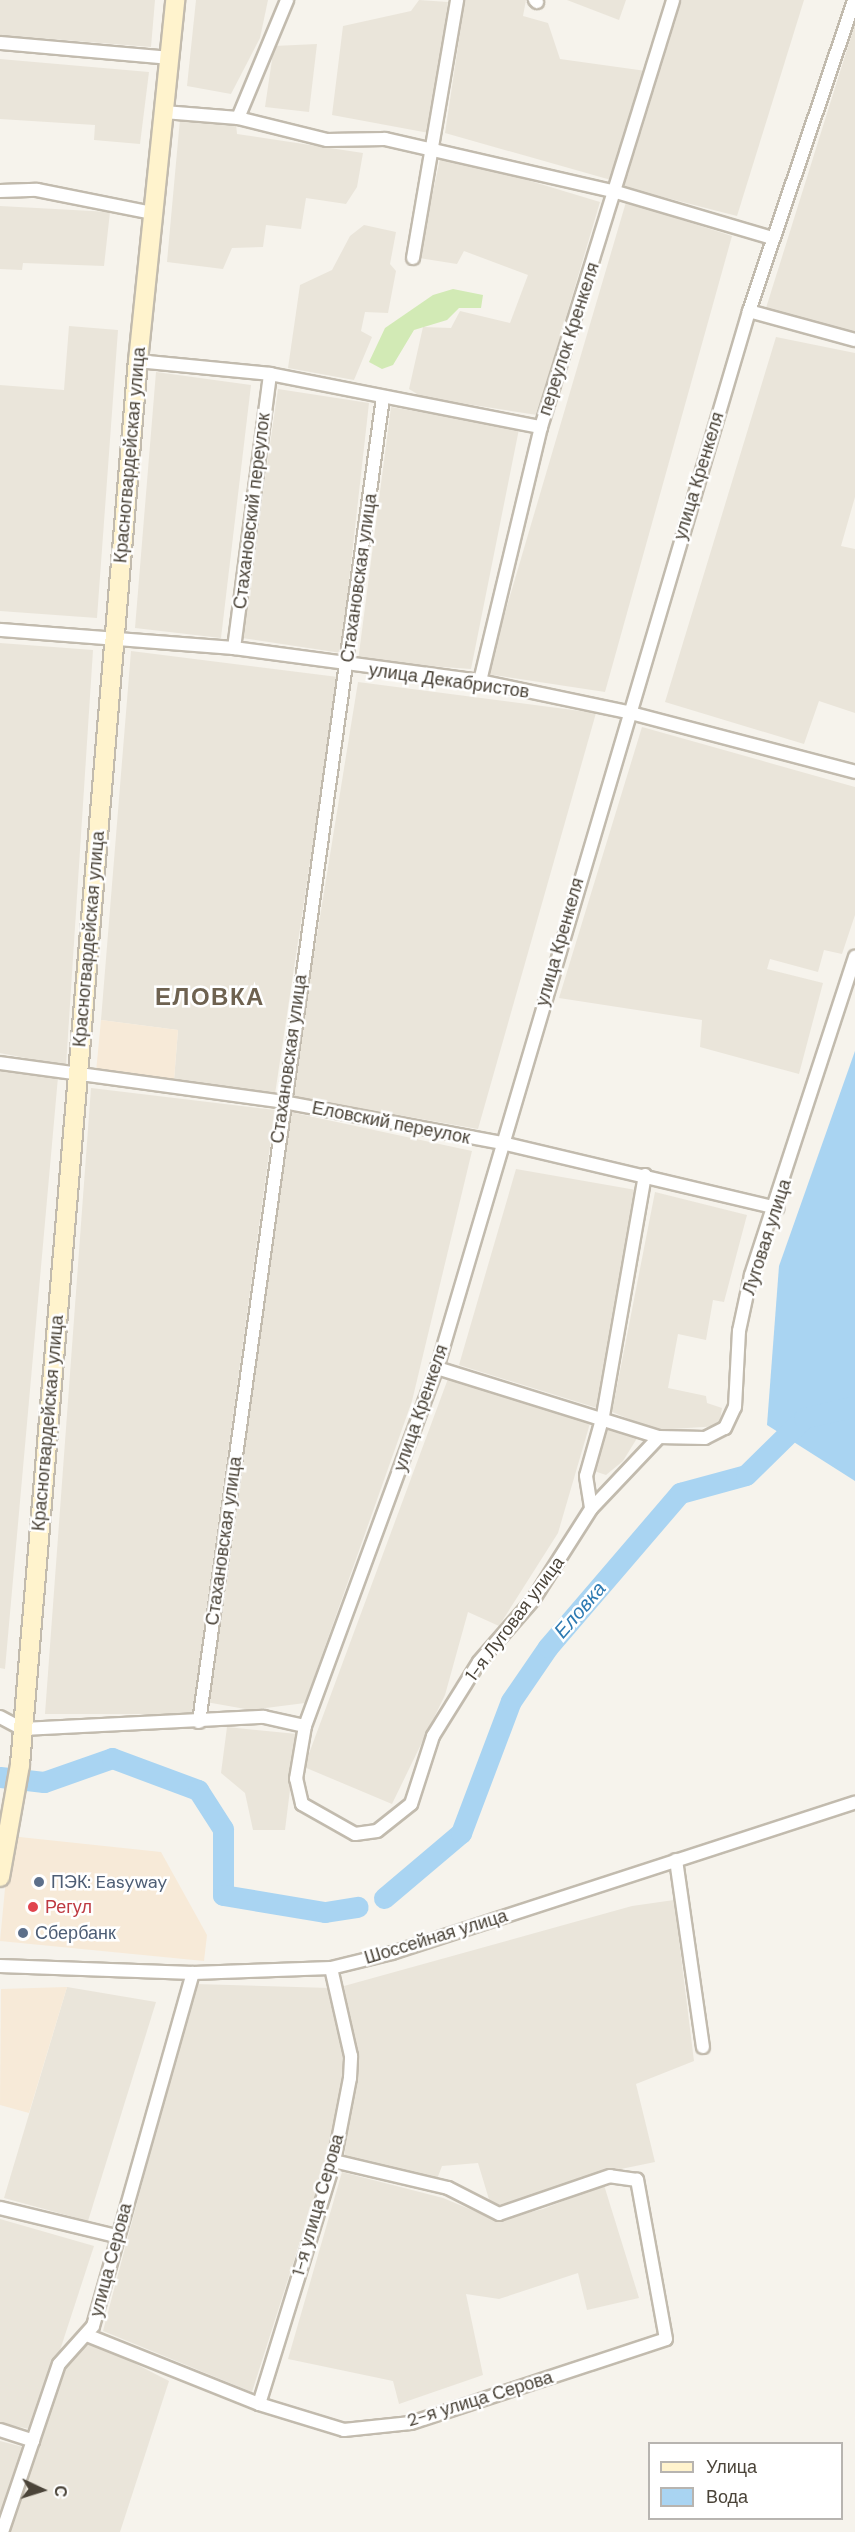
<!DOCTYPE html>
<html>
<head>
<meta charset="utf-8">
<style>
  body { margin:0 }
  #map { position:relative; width:855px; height:2532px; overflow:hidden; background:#f6f3ec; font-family:"DM Sans",sans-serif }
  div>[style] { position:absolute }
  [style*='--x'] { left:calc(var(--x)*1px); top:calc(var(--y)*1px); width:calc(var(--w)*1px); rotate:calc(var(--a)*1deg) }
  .residential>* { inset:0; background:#eae5da }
  .commercial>* { inset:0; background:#f7ead8 }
  .green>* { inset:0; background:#d2eab5 }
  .water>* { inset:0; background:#a9d4f2 }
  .river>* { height:21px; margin:-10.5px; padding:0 10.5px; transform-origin:10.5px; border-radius:10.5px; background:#a9d4f2 }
  .roads { filter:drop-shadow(2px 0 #c2bbae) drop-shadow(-2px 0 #c2bbae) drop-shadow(0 2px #c2bbae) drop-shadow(0 -2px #c2bbae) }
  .street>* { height:12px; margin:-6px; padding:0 6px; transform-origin:6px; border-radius:6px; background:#fff }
  .secondary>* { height:18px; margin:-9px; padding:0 9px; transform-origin:9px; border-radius:9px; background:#fff3cd }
  .dots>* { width:16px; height:16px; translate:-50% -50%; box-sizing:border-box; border:3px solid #fff; border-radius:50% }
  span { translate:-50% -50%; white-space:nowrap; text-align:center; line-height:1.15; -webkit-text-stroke:5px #fff; paint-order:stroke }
  .street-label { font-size:18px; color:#4b4439 }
  .service-label { font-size:18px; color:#4e5e75 }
  .left { translate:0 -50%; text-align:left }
  .health-label { font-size:18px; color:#be3a42 }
  .water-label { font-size:20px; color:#2e7ab2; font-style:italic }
  .district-label { font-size:24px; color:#6e6250; font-weight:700; letter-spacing:1.5px }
  .legend { position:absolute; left:648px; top:2442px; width:195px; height:78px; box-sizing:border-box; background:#fff; border:2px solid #b7b4b0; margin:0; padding:8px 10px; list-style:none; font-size:18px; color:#4b4439 }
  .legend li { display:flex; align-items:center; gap:12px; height:30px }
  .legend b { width:30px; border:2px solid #b7b4b0 }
  .north { position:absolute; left:12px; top:2460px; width:60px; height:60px; -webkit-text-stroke:4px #fff; paint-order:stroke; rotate:94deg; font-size:16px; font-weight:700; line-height:24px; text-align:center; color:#4b4439 }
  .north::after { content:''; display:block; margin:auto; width:21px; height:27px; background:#4b4439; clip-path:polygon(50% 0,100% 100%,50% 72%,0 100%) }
</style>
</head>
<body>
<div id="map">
  <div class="residential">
    <i style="clip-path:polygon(0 0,155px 0,151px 47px,0 35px)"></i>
    <i style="clip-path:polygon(196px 0,268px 0,260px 38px,231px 94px,187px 86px)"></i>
    <i style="clip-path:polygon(419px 0,448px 2px,429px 133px,332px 115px,343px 26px,411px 11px)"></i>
    <i style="clip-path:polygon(465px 0,526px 0,523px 16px,548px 23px,560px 59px,646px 71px,611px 180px,445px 133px)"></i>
    <i style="clip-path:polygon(567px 0,626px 0,619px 20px)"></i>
    <i style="clip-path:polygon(682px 0,804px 0,737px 216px,624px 187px)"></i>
    <i style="clip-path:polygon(855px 24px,855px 333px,766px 308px)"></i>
    <i style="clip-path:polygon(317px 44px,309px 112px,265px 107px,274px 46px)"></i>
    <i style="clip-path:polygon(0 59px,149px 72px,140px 144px,94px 140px,95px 125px,0 119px)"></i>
    <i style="clip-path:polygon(180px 119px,236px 124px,237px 134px,363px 153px,357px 187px,346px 204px,306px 198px,301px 229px,266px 225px,263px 247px,232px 248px,223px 269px,167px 262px)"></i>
    <i style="clip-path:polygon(441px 154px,600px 202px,537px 415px,422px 397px,409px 389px,423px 327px,451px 328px,460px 311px,510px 323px,528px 275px,464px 251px,457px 264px,419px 258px)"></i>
    <i style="clip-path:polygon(626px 202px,732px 236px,605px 692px,487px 674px)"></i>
    <i style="clip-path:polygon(0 206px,110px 212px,104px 266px,23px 263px,22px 270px,0 269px)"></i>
    <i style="clip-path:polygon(364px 225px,396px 232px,390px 264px,396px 271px,388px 313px,365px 312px,361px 331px,372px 337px,354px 380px,288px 368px,300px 285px,332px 270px,350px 236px)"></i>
    <i style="clip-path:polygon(69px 326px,118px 330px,97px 618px,0 611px,0 385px,64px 390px)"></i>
    <i style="clip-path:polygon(776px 337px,855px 353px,855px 497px,841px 546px,855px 549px,855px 713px,819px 701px,804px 744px,665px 702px)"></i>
    <i style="clip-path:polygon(156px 372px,251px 385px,221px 638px,135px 628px)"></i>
    <i style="clip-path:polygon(278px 389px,369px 403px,341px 653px,242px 638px)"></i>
    <i style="clip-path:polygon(391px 407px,519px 429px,471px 669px,358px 661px)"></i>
    <i style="clip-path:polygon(0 643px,93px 650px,66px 1066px,0 1053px)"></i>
    <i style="clip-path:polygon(131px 651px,338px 677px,275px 1094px,174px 1080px,178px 1030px,101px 1020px)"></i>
    <i style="clip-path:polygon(358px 682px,596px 713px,478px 1129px,291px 1096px)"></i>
    <i style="clip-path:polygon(642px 727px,855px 787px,855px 915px,842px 954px,824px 950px,818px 972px,770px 959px,767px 969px,823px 983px,799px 1074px,700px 1047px,702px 1020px,559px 998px)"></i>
    <i style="clip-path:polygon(0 1069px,58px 1077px,5px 1669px,0 1668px)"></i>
    <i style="clip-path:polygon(91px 1088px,275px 1110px,192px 1714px,45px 1714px)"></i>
    <i style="clip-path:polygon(290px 1112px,472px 1151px,412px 1401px,305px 1703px,251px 1710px,206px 1702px)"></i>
    <i style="clip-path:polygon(516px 1169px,636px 1190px,597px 1408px,459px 1365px)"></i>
    <i style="clip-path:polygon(655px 1192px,747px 1215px,724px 1302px,713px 1300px,706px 1340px,678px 1334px,668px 1388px,706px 1396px,707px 1403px,722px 1408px,719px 1426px,656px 1430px,612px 1412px)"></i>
    <i style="clip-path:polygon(449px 1376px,591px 1420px,558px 1533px,499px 1626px,468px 1612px,445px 1695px,392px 1804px,304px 1767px)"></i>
    <i style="clip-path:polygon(607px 1422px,639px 1435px,623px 1461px,606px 1475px,591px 1470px)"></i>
    <i style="clip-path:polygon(227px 1727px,297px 1734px,285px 1830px,253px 1830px,245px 1793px,221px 1773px)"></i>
    <i style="clip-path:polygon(674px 1900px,694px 2061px,636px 2084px,655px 2162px,587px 2176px,541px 2197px,491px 2206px,478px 2163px,442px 2166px,437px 2179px,344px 2158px,357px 2059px,344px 1986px,632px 1906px)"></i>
    <i style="clip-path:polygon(195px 1984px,330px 1988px,345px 2063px,335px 2132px,252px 2392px,103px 2331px)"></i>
    <i style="clip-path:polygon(67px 1987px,156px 2002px,88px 2221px,4px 2198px)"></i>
    <i style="clip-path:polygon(342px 2172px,443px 2198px,496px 2220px,543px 2209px,604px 2185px,639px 2298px,587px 2310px,578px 2273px,499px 2299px,466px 2294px,483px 2375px,399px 2404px,393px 2381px,288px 2359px)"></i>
    <i style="clip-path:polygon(0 2219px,94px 2246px,34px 2430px,0 2423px)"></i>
    <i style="clip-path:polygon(89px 2340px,169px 2381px,120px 2532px,6px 2532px,67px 2358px)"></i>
    <i style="clip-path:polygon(0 2441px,23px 2447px,0 2519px)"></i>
  </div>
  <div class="commercial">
    <i style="clip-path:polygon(101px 1020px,178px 1030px,174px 1080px,96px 1072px)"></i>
    <i style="clip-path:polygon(10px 1836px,161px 1852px,207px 1935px,204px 1961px,0 1941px)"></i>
    <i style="clip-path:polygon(67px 1987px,29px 2113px,0 2105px,1px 1989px)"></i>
  </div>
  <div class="green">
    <i style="clip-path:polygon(453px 289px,483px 295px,481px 308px,459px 308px,447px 320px,414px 330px,393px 365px,382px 369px,369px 362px,385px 328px,433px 295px)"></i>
  </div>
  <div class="water">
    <i style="clip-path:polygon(855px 1051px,855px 1481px,767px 1425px,779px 1266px)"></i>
  </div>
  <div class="river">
    <i style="--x:0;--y:1777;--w:44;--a:6.5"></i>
    <i style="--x:44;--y:1782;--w:72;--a:-19.4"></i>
    <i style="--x:112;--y:1758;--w:92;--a:20.4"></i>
    <i style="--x:198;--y:1790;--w:46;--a:57.3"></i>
    <i style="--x:223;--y:1829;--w:66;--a:90"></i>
    <i style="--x:223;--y:1895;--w:103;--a:9.5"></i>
    <i style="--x:325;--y:1912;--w:33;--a:-9"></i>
    <i style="--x:384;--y:1898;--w:101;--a:-40.2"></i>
    <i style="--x:461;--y:1833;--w:141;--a:-69.3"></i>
    <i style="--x:511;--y:1701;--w:65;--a:-55.6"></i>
    <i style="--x:548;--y:1647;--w:203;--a:-49.4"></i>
    <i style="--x:680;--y:1493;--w:68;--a:-15.3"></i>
    <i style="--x:746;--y:1475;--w:81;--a:-44.5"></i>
    <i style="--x:804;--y:1418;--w:52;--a:-13.2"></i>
  </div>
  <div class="roads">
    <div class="street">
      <i style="--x:535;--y:0;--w:3;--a:45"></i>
      <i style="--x:0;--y:43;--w:171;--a:5"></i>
      <i style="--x:164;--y:112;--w:74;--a:4.6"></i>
      <i style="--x:238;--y:118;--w:92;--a:13.9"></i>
      <i style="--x:327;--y:140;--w:58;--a:-1"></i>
      <i style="--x:385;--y:139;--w:237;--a:12.9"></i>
      <i style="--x:616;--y:192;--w:163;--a:16.4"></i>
      <i style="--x:238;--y:118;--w:128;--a:-67.4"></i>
      <i style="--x:0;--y:191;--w:37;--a:-2"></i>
      <i style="--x:37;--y:190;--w:117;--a:11.3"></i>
      <i style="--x:413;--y:258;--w:262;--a:-80.3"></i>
      <i style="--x:749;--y:311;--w:110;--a:15.3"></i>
      <i style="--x:138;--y:361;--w:133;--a:5.6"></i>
      <i style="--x:270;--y:374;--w:276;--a:11.1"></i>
      <i style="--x:0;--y:630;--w:235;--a:4.4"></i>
      <i style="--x:234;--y:648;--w:248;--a:7.6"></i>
      <i style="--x:480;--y:681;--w:150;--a:11.9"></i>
      <i style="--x:627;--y:712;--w:236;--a:14.7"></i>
      <i style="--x:234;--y:648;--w:276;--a:-82.5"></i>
      <i style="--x:480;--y:681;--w:261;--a:-76.5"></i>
      <i style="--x:541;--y:427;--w:447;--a:-72.8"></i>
      <i style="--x:0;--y:1063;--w:286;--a:7.8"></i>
      <i style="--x:283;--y:1102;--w:223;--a:10.6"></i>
      <i style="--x:502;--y:1143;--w:283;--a:13.3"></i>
      <i style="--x:645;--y:1175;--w:245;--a:99.9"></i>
      <i style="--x:603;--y:1416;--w:62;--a:105.8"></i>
      <i style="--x:586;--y:1476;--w:33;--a:81"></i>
      <i style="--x:591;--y:1509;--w:108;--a:122.5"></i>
      <i style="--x:533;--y:1600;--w:82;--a:131.1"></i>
      <i style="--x:479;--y:1662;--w:87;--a:121.9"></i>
      <i style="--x:433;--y:1736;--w:71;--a:107.9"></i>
      <i style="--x:411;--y:1804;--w:43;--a:141.5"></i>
      <i style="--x:377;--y:1831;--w:22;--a:172"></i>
      <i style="--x:355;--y:1834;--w:61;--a:-150.5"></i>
      <i style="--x:302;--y:1804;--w:26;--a:-103"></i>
      <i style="--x:296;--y:1779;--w:54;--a:-80.4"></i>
      <i style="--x:305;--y:1726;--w:382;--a:-69.8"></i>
      <i style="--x:437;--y:1368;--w:1102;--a:-73.55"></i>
      <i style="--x:749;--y:311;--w:328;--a:-71.3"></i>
      <i style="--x:437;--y:1368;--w:232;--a:17.3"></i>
      <i style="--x:591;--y:1509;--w:99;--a:-46.6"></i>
      <i style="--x:659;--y:1437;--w:46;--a:1.2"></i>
      <i style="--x:705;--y:1438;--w:22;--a:-27"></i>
      <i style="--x:725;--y:1428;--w:23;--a:-65"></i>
      <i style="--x:735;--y:1407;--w:76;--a:-87"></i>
      <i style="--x:739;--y:1331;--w:57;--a:-77.9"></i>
      <i style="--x:751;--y:1275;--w:335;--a:-71.9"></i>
      <i style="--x:0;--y:1717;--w:26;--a:28"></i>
      <i style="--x:23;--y:1729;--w:241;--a:-2.9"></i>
      <i style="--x:264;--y:1717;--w:42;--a:12.4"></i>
      <i style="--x:199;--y:1722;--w:1337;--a:-82.09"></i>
      <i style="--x:676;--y:1860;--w:189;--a:81.8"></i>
      <i style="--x:0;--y:1966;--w:193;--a:2.1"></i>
      <i style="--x:193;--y:1973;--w:138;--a:-2.1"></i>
      <i style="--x:331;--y:1968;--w:63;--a:-13.8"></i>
      <i style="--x:392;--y:1953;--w:487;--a:-18"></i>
      <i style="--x:0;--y:2208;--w:119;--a:13.6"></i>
      <i style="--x:89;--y:2336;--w:183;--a:21.8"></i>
      <i style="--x:259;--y:2404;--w:89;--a:17"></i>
      <i style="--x:344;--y:2430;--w:67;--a:-6"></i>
      <i style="--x:411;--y:2423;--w:268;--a:-18.2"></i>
      <i style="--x:666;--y:2339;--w:162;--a:-100.3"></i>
      <i style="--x:637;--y:2180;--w:27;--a:-172"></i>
      <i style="--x:610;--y:2176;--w:117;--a:161.1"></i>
      <i style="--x:499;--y:2214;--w:57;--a:-153"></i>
      <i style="--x:448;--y:2188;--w:117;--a:-166.7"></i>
      <i style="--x:259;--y:2404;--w:254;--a:-72.8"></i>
      <i style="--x:334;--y:2161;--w:85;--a:-79.1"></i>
      <i style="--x:350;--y:2078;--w:22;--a:-87"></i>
      <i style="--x:351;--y:2056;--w:90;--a:-102.8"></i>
      <i style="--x:0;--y:2430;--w:35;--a:18"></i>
      <i style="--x:2;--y:2532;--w:177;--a:-71.3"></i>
      <i style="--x:59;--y:2364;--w:51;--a:-48.2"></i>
      <i style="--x:93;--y:2326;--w:367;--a:-74.2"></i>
    </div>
    <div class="secondary">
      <i style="--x:0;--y:1877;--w:114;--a:-79.9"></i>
      <i style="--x:20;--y:1765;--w:1409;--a:-85.2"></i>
      <i style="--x:138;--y:361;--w:363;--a:-84.1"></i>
    </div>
  </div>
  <div class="dots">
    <i style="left:39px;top:1882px;background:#5c6f8a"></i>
    <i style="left:33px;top:1907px;background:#e0444e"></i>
    <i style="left:23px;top:1933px;background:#5c6f8a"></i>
  </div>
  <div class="street-label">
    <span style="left:569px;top:339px;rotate:-72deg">переулок Кренкеля</span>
    <span style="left:130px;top:455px;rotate:-85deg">Красногвардейская улица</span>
    <span style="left:699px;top:476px;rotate:-73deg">улица Кренкеля</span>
    <span style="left:252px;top:511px;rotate:-83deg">Стахановский переулок</span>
    <span style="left:359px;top:578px;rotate:-82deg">Стахановская улица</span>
    <span style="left:449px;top:681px;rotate:8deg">улица Декабристов</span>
    <span style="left:89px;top:939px;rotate:-85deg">Красногвардейская улица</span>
    <span style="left:560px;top:942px;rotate:-74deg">улица Кренкеля</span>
    <span style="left:289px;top:1059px;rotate:-82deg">Стахановская улица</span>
    <span style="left:391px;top:1123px;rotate:11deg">Еловский переулок</span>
    <span style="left:767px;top:1237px;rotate:-72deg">Луговая улица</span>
    <span style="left:421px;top:1408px;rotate:-71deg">улица Кренкеля</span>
    <span style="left:48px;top:1423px;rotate:-85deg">Красногвардейская улица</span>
    <span style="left:224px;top:1541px;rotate:-82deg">Стахановская улица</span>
    <span style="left:515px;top:1619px;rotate:-53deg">1-я Луговая улица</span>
    <span style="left:436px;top:1937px;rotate:-17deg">Шоссейная улица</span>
    <span style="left:318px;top:2205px;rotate:-74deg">1-я улица Серова</span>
    <span style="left:111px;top:2260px;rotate:-75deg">улица Серова</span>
    <span style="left:480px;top:2399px;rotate:-17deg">2-я улица Серова</span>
  </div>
  <div class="service-label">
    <span class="left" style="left:51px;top:1882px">ПЭК: Easyway</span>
    <span class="left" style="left:35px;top:1933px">Сбербанк</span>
  </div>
  <div class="health-label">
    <span class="left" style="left:45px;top:1907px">Регул</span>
  </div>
  <div class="water-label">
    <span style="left:580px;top:1610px;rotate:-49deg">Еловка</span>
  </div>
  <div class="district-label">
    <span style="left:210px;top:997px">ЕЛОВКА</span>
  </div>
  <ul class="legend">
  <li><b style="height:8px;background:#fff3cd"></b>Улица</li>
  <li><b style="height:16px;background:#a9d4f2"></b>Вода</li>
  </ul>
  <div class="north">С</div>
</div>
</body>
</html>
